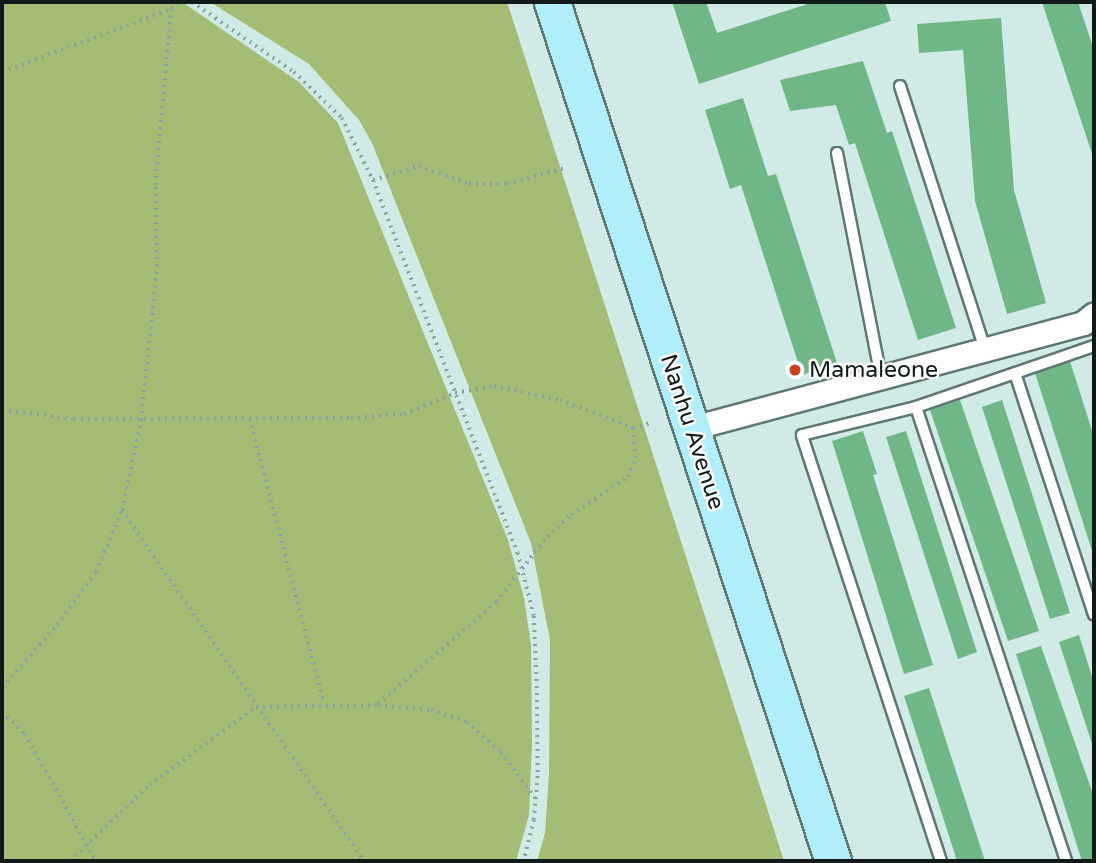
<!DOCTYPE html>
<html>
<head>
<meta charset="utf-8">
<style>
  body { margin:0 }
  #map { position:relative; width:1096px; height:863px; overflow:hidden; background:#d0ebe6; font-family:"Varela Round",sans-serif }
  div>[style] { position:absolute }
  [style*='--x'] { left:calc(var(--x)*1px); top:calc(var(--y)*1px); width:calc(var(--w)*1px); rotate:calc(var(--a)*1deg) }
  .forest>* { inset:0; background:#a4bc74 }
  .building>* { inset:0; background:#70b787 }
  .path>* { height:3.5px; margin-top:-1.75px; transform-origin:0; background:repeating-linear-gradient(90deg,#8da29e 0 2px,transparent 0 7px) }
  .roads { filter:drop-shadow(2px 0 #5f7772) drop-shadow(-2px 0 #5f7772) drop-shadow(0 2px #5f7772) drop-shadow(0 -2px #5f7772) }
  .service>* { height:10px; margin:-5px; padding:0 5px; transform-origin:5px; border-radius:5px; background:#fff }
  .minor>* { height:23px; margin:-11.5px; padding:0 11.5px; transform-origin:11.5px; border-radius:11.5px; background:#fff }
  .primary>* { height:35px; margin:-17.5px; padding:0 17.5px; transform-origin:17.5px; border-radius:17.5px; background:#b1eefb }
  .dots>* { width:19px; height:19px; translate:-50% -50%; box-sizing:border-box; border:4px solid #fff; border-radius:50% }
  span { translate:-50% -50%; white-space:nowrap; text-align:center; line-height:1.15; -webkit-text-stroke:5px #fff; paint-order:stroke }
  .poi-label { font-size:23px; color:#101a18 }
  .left { translate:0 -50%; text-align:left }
  .street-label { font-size:23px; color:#101a18 }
  .frame { position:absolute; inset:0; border:4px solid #101a18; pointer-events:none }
</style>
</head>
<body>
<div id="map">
  <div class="forest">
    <i style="clip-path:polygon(2px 2px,182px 2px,299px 82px,338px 123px,508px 540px,524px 598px,531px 645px,532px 743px,529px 815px,516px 861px,2px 861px)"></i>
    <i style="clip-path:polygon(210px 2px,507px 2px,784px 861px,537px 861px,545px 833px,549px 775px,550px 640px,531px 543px,372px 143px,359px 120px,309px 64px)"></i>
  </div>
  <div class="building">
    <i style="clip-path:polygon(672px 2px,706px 2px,717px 33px,814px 2px,885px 2px,891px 21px,699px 84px)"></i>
    <i style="clip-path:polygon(1042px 2px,1078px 2px,1094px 50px,1094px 160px)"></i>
    <i style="clip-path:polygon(1001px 18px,1014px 190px,1046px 303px,1007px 314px,975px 201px,963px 50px,919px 53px,917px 24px)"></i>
    <i style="clip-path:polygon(863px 61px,887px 133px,892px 131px,956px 328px,918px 340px,855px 143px,849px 145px,836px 105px,790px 111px,780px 80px)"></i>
    <i style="clip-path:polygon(743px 98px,768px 176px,776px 174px,837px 363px,802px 375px,741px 185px,730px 189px,705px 110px)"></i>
    <i style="clip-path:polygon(1070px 361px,1094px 437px,1094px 557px,1035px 373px)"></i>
    <i style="clip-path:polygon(960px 400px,1039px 631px,1008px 641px,930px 410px)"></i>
    <i style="clip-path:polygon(1002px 400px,1070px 613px,1050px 619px,982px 407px)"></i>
    <i style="clip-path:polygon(863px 431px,877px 474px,873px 475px,933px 665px,904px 674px,832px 441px)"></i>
    <i style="clip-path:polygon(906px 431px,977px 652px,958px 659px,886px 437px)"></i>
    <i style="clip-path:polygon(1079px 635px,1094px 683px,1094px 750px,1059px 642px)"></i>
    <i style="clip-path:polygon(1041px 646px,1094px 797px,1094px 861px,1082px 861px,1016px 654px)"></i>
    <i style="clip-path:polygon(929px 688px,985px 861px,957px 861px,904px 696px)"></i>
  </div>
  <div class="path">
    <i style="--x:192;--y:2;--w:124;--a:34.5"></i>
    <i style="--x:294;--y:72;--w:66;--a:43.8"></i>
    <i style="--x:342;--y:118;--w:69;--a:63.4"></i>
    <i style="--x:373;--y:180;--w:400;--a:68.8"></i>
    <i style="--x:518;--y:553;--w:65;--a:75.7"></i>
    <i style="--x:534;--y:616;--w:70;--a:87.5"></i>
    <i style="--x:537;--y:686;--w:90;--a:89.4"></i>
    <i style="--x:538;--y:776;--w:44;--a:95.2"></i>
    <i style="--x:534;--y:820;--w:42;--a:103.7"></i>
    <i style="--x:2;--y:72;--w:180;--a:-20.4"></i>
    <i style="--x:373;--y:180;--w:48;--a:-16.9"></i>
    <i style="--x:419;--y:166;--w:53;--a:19.8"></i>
    <i style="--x:469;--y:184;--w:38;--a:0"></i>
    <i style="--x:507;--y:184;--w:63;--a:-15.6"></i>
    <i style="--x:2;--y:410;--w:73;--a:7.1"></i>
    <i style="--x:74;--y:419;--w:277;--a:-0.2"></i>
    <i style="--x:351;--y:418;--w:53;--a:-4.3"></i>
    <i style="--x:404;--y:414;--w:55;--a:-22.4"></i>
    <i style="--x:455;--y:393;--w:40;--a:-10"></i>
    <i style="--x:494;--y:386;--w:67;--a:12"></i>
    <i style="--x:560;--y:400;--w:78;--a:21"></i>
    <i style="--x:633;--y:428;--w:18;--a:-16"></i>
    <i style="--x:250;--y:419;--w:294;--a:75.4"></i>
    <i style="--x:122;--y:510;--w:426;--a:55.4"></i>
    <i style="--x:2;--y:687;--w:83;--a:-48.4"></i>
    <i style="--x:57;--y:625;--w:66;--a:-53.7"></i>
    <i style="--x:96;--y:572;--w:67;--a:-67.2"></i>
    <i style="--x:122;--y:510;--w:92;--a:-78.1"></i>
    <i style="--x:141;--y:420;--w:155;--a:-84.1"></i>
    <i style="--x:157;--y:266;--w:81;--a:-91.4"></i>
    <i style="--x:155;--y:185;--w:177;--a:-84.8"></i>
    <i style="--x:171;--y:9;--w:11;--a:-41"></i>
    <i style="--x:378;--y:704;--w:156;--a:-40.8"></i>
    <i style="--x:496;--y:602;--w:83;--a:-51.9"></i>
    <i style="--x:547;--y:537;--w:33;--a:-43"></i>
    <i style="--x:571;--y:515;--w:69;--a:-33.7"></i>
    <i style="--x:628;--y:477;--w:20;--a:-70"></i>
    <i style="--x:635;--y:458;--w:30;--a:-94"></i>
    <i style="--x:2;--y:712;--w:32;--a:44"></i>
    <i style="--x:25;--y:734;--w:145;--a:60.8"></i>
    <i style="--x:70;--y:861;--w:110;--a:-43.9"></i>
    <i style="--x:149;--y:785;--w:132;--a:-36.1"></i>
    <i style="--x:256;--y:707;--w:122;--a:-0.9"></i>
    <i style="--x:378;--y:705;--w:53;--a:5.4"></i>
    <i style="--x:431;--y:710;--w:38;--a:18"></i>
    <i style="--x:467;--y:722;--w:45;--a:41.4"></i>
    <i style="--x:501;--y:752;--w:57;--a:53.5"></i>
  </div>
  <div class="roads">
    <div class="service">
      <i style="--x:900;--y:86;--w:276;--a:72.1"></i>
      <i style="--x:837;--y:153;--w:228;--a:78.9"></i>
      <i style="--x:1015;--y:373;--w:254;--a:71.9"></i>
      <i style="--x:916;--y:407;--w:478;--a:71.7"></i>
      <i style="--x:941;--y:861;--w:448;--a:-108.1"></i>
      <i style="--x:802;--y:435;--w:117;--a:-13.8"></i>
      <i style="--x:916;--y:407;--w:188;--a:-18.9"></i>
    </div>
    <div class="minor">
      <i style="--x:692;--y:428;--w:405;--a:-15"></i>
      <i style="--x:1083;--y:323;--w:14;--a:-39"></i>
    </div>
    <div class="primary">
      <i style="--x:552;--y:2;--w:904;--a:71.89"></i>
    </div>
  </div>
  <div class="dots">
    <i style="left:795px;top:370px;background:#cc4220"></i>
  </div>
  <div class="poi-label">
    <span class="left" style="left:809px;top:370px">Mamaleone</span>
  </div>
  <div class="street-label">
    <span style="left:692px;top:432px;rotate:72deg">Nanhu Avenue</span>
  </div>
  <div class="frame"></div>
</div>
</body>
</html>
